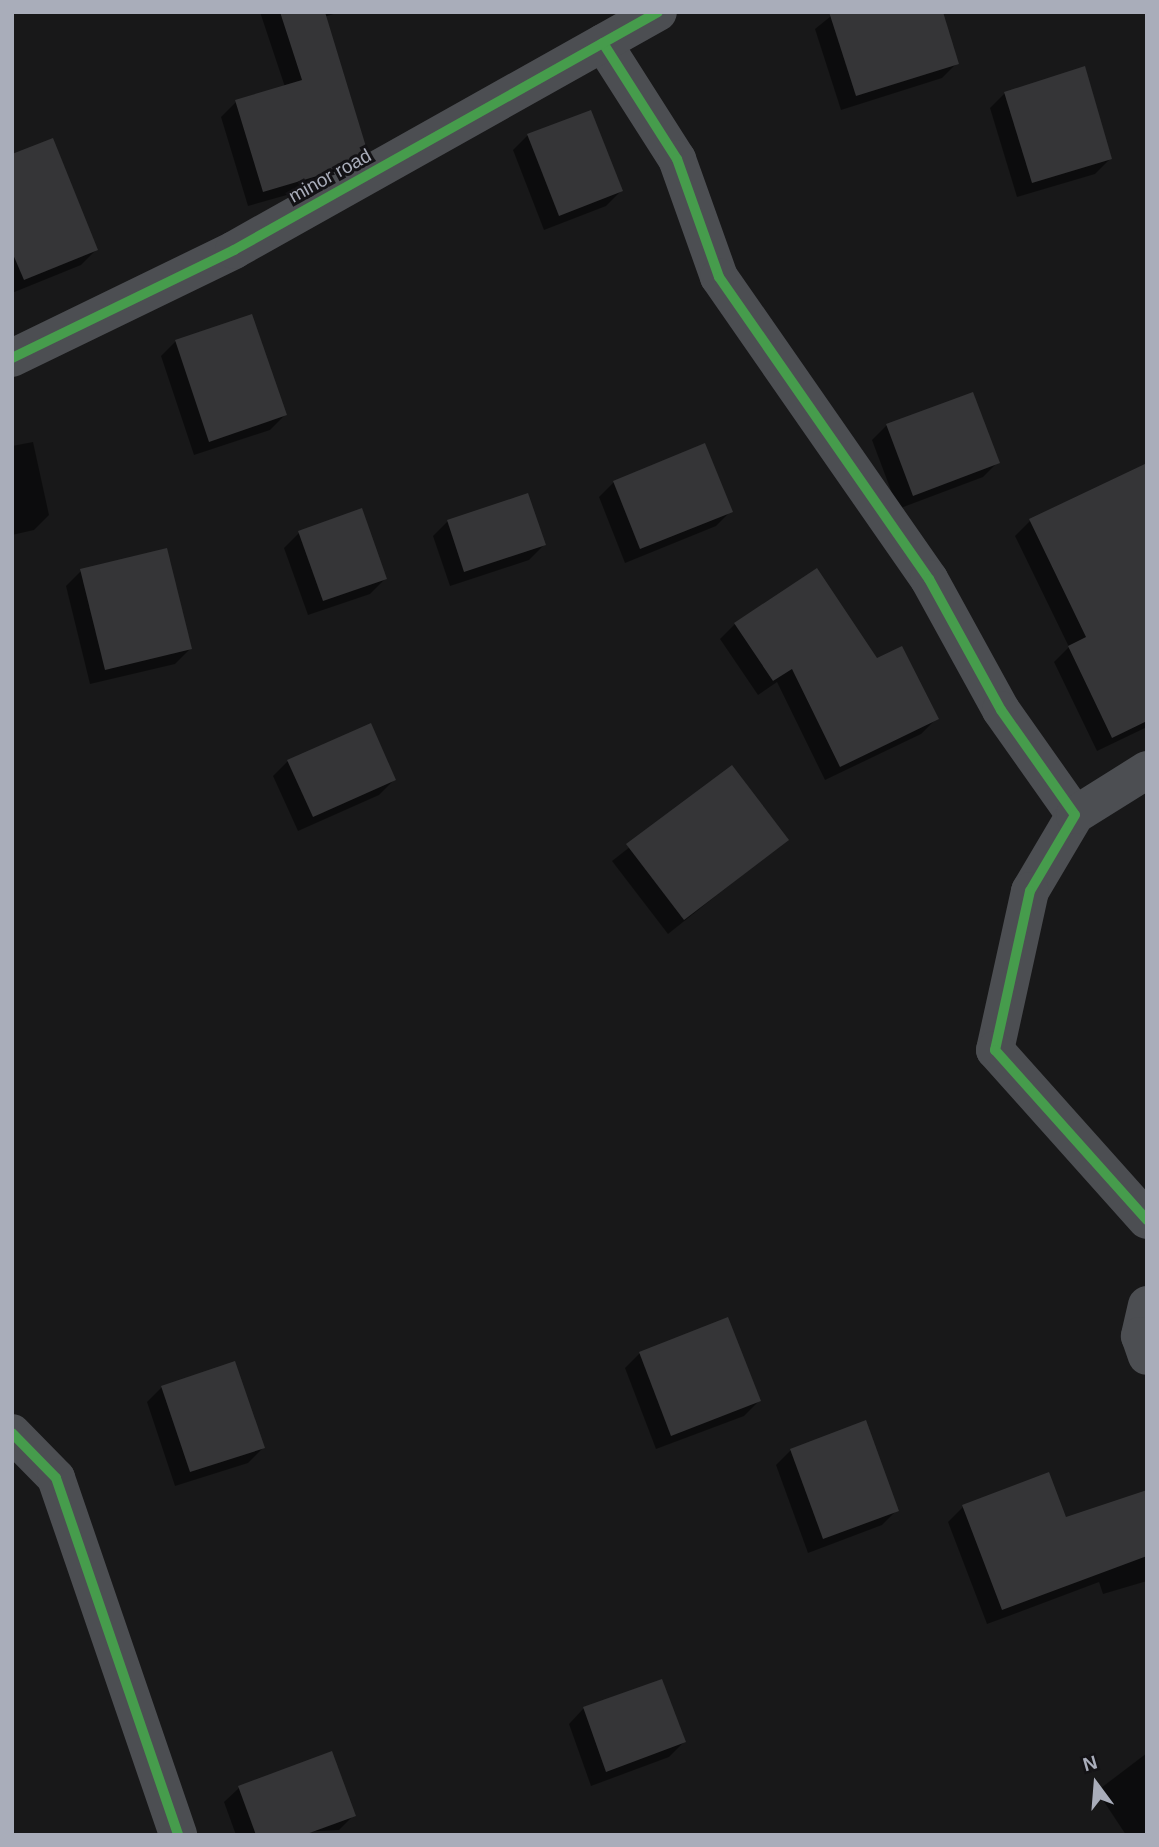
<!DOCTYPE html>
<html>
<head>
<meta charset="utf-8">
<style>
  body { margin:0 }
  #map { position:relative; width:1159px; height:1847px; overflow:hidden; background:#181819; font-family:Helvetica,sans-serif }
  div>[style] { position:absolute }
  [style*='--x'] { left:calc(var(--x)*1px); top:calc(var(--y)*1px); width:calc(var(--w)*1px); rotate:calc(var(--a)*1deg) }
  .shadow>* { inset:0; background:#0007 }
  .building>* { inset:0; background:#353537 }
  .minor>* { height:38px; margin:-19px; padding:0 19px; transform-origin:19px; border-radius:19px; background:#4c4e52 }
  .cycleway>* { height:10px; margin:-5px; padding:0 5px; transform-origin:5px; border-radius:5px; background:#469c4c }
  span { translate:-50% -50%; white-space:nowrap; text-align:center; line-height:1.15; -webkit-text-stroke:6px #131215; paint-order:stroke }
  .street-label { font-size:19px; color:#a9adba }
  .frame { position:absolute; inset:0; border:14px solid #a9adba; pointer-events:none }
  .north { position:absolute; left:1061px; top:1749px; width:70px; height:70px; -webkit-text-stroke:5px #131215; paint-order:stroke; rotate:344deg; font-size:19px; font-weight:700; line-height:28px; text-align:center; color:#a9adba }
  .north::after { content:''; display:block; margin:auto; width:24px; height:32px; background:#a9adba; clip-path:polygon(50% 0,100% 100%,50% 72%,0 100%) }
</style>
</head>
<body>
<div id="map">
  <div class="shadow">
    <i style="clip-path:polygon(260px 12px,340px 12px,324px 17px,365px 150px,308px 189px,248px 206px,221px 117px,236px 102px,285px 87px)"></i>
    <i style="clip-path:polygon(836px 12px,957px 63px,942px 78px,841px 110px,815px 29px)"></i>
    <i style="clip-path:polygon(1005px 93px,1110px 159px,1095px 174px,1017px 197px,990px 108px)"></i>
    <i style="clip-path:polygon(528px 135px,621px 191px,606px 206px,544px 230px,513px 150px)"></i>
    <i style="clip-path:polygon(12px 156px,96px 250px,81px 265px,12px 293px)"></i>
    <i style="clip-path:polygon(176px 341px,285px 415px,270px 430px,194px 455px,161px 356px)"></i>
    <i style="clip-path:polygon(887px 425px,998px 462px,983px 477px,898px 509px,872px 440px)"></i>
    <i style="clip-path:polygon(33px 442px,49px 515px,34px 530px,12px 535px,12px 446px)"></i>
    <i style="clip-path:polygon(1147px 481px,1147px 727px,1097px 751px,1054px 662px,1069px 647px,1015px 536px,1030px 521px)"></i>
    <i style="clip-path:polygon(614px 482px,731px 511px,716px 526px,625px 563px,599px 497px)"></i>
    <i style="clip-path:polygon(448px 521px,544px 545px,529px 560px,450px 586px,433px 536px)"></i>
    <i style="clip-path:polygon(299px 533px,385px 579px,370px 594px,308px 615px,284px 548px)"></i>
    <i style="clip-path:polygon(81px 571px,190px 649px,175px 664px,90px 684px,66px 586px)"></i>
    <i style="clip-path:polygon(735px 624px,877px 660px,936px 719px,921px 734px,825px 780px,777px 682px,758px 695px,720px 639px)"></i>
    <i style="clip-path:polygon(288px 761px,394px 780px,379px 795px,298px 831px,273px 776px)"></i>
    <i style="clip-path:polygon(732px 767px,786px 840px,668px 934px,612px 861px)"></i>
    <i style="clip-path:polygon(640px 1353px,759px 1401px,744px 1416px,656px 1449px,625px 1368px)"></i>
    <i style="clip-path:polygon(162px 1387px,263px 1448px,248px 1463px,175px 1486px,147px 1402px)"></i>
    <i style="clip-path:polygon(791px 1450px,897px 1510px,882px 1525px,808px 1553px,776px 1465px)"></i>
    <i style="clip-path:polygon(1147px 1492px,1147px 1581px,1103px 1594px,1099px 1582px,987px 1624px,948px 1522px,963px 1507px,1065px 1519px)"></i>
    <i style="clip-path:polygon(661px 1681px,684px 1742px,669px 1757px,591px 1786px,569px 1724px,583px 1709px)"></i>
    <i style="clip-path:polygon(1147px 1753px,1147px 1835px,1126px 1835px,1097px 1791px)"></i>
    <i style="clip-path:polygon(331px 1754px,354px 1815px,339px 1830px,236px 1835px,224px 1802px,239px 1788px)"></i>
  </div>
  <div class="building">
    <i style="clip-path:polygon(280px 12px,325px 12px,367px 150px,324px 174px,263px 192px,235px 100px,302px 80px)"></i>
    <i style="clip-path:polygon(829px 12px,943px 12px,959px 64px,856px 96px)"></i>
    <i style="clip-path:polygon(1085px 66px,1112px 159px,1032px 183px,1004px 92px)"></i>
    <i style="clip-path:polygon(591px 110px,623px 191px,559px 216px,527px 134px)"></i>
    <i style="clip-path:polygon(53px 138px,98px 250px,24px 280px,12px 252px,12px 154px)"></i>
    <i style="clip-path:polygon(252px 314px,287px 415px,209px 442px,175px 340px)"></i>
    <i style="clip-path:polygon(973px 392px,1000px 463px,913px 496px,886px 424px)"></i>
    <i style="clip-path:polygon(705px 443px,733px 512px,640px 549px,613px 481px)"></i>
    <i style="clip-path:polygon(1147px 463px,1147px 721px,1112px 738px,1068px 646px,1086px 637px,1029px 519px)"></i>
    <i style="clip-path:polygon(528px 493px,546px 545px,464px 572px,447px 520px)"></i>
    <i style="clip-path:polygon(362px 508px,387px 579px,323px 601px,298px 531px)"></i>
    <i style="clip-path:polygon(167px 548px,192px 649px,105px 670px,80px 569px)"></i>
    <i style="clip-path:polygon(817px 568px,877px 658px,902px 646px,939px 719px,840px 767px,792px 669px,773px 681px,734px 623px)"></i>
    <i style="clip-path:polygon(371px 723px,396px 780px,313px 817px,287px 760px)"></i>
    <i style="clip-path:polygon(732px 765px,789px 840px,684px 920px,626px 844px)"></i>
    <i style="clip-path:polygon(728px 1317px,761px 1401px,671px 1436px,639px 1352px)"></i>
    <i style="clip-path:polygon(235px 1361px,265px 1448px,190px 1472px,161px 1386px)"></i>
    <i style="clip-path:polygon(866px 1420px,899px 1511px,823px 1539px,790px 1449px)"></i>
    <i style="clip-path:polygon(1049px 1472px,1066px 1517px,1147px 1490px,1147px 1556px,1002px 1610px,962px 1505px)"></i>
    <i style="clip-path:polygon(662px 1679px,686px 1742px,606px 1772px,583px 1707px)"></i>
    <i style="clip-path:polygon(332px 1751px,356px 1816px,304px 1835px,256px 1835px,238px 1786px)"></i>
  </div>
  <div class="minor">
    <i style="--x:603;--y:43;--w:138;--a:57.5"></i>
    <i style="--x:677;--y:159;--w:125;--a:70.4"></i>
    <i style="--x:719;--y:277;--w:368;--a:55.2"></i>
    <i style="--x:929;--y:579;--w:149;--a:61.2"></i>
    <i style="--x:1001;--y:710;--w:128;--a:54.8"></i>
    <i style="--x:1075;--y:815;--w:88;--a:120.6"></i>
    <i style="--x:1030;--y:891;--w:163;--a:102.4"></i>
    <i style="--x:995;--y:1050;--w:228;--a:48.2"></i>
    <i style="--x:12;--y:358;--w:247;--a:-25.9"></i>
    <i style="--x:234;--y:250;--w:486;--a:-29.3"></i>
    <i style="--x:1075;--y:815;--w:85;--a:-32"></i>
    <i style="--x:1147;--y:1305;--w:32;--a:103"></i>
    <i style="--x:1140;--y:1336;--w:21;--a:71"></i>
    <i style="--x:12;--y:1433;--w:63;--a:45.6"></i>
    <i style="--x:56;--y:1478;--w:377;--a:71.1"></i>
  </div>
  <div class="cycleway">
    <i style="--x:603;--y:43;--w:138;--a:57.5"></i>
    <i style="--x:677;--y:159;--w:125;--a:70.4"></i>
    <i style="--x:719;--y:277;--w:368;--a:55.2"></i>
    <i style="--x:929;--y:579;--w:149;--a:61.2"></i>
    <i style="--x:1001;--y:710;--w:128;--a:54.8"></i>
    <i style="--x:1075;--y:815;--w:88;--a:120.6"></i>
    <i style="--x:1030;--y:891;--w:163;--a:102.4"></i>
    <i style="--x:995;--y:1050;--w:228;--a:48.2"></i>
    <i style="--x:12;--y:358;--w:247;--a:-25.9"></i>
    <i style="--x:234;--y:250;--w:486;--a:-29.3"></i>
    <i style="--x:12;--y:1433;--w:63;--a:45.6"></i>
    <i style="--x:56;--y:1478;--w:377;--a:71.1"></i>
  </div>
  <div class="street-label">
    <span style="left:330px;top:176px;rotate:-29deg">minor road</span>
  </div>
  <div class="frame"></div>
  <div class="north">N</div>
</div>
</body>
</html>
